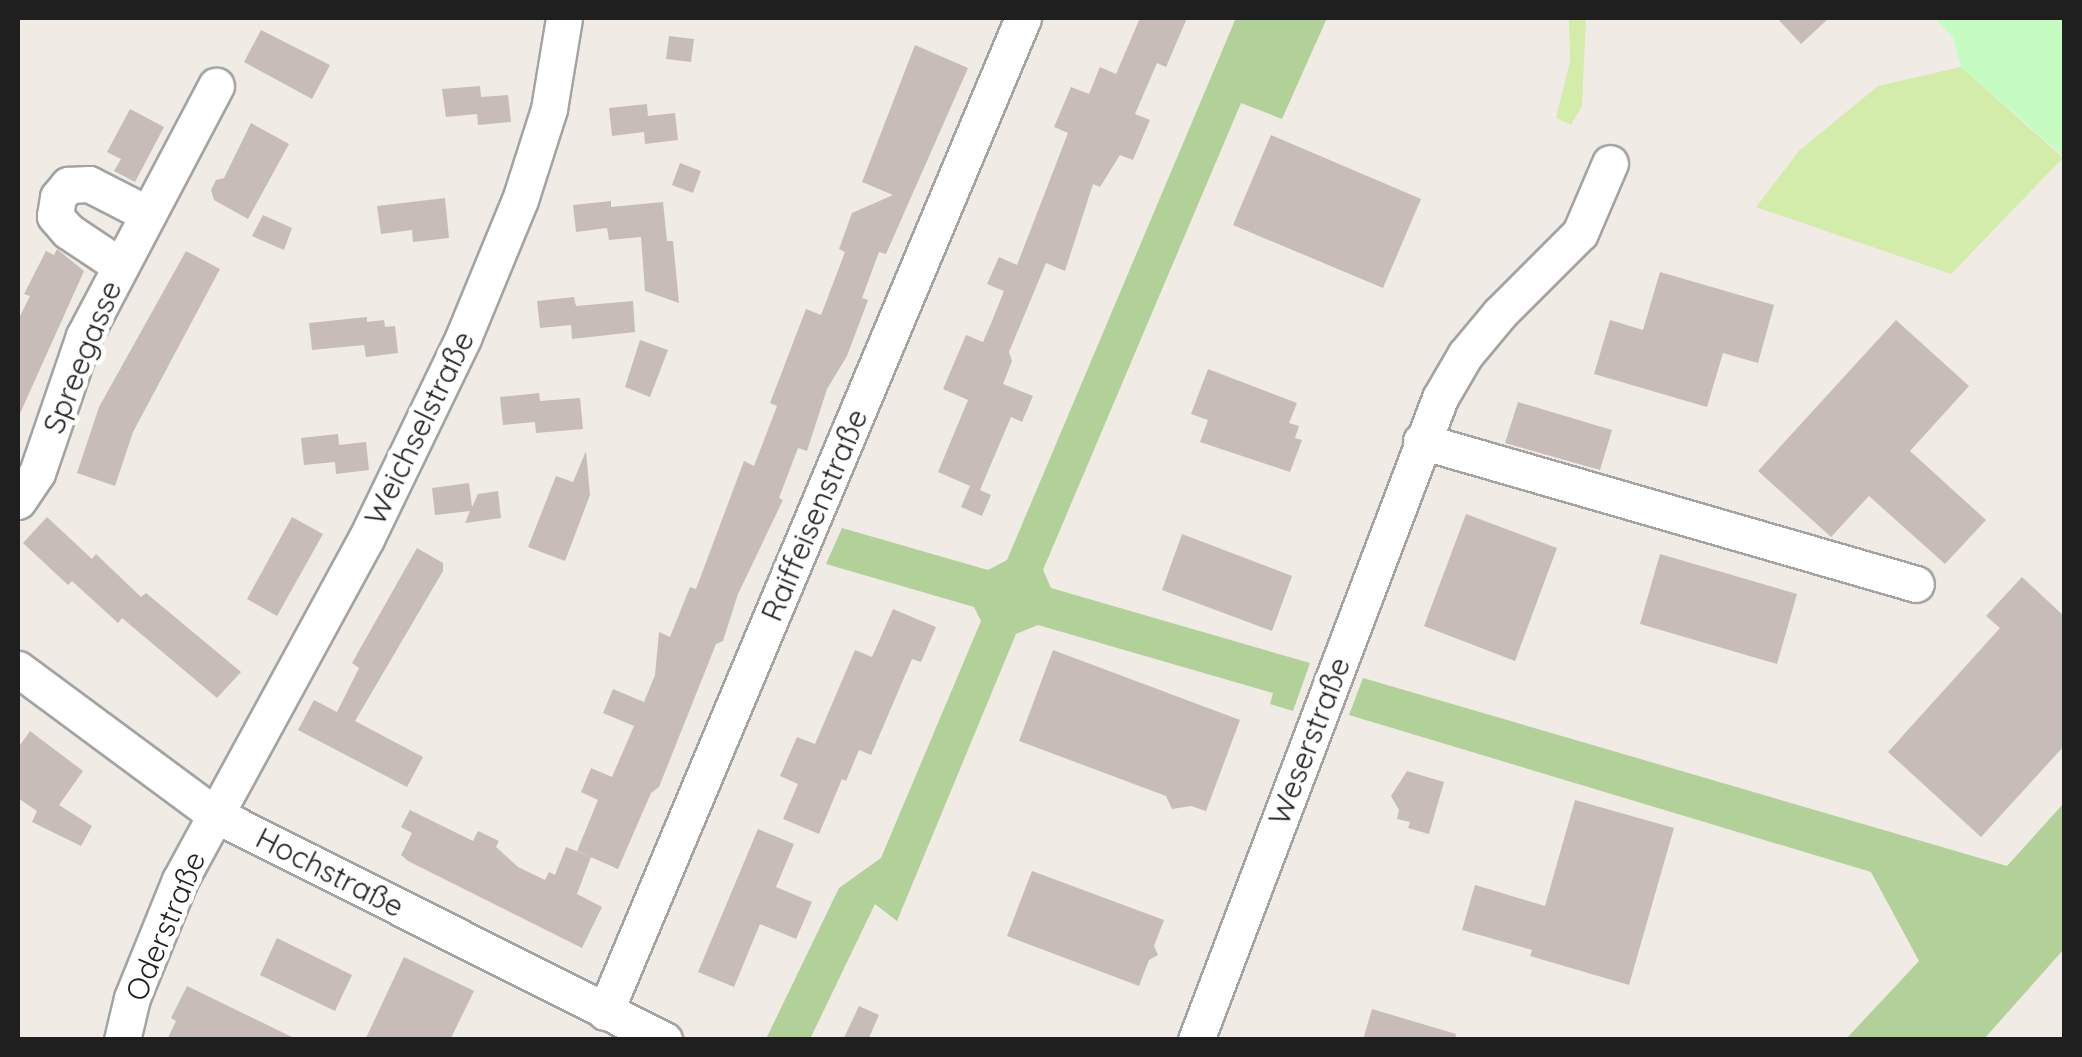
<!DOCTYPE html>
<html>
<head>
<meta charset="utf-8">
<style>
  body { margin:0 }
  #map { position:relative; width:2082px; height:1057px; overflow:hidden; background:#f0ebe5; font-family:Quicksand,sans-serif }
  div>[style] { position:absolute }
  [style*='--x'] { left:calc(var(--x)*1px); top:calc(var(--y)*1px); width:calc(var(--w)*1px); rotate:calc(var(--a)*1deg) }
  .grass>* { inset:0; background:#d4eca9 }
  .forest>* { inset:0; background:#b1d198 }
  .park>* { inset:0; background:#c4fcc1 }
  .building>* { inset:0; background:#c8bcb8 }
  .roads { filter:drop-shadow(2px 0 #a3a3a3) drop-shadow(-2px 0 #a3a3a3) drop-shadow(0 2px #a3a3a3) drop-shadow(0 -2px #a3a3a3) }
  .minor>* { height:35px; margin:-17.5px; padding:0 17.5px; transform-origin:17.5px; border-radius:17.5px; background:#fff }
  span { translate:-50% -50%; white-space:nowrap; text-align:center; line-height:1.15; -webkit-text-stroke:10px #fff; paint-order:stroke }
  .street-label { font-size:30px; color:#1f1f1f }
  .frame { position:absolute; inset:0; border:20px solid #1f1f1f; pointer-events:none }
</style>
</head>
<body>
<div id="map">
  <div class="grass">
    <i style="clip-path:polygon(1569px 18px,1586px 18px,1582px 106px,1571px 125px,1556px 118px,1570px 62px)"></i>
    <i style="clip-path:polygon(1961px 67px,2063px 158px,1951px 274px,1756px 207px,1799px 151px,1878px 86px)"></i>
  </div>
  <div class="forest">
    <i style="clip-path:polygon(1236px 18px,1327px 18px,1282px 119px,1241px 103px,1043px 570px,1051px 588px,1310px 663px,1293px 711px,1270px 704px,1273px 693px,1038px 625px,1016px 634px,897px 921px,875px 904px,810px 1039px,766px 1039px,839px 888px,881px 858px,981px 621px,974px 607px,826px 564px,842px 528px,988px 570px,1007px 560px)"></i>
    <i style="clip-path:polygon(1363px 678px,2007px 866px,2064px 803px,2064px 949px,1984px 1039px,1846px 1039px,1919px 961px,1871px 872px,1349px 715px)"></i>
  </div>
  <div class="park">
    <i style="clip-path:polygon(1934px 18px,2064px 18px,2064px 157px,1961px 67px,1953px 37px)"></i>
  </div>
  <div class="building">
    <i style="clip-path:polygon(1140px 18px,1187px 18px,1166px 67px,1157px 63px,1135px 114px,1150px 120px,1133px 160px,1120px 155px,1100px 187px,1093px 184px,1065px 271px,1046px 263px,1009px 352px,1012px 361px,1003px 384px,1033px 396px,1022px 422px,1011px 417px,980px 490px,991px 495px,982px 516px,961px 507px,970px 486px,938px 472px,968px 400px,943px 389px,966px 335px,983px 342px,992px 321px,1004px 291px,987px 284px,999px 257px,1017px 265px,1068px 133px,1054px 127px,1071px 87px,1089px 94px,1100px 67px,1116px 74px)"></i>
    <i style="clip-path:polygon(1777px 18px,1829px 18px,1801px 44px)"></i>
    <i style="clip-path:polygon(261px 30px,330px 65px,312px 99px,244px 62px)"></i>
    <i style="clip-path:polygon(669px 36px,694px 39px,691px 62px,666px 59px)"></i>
    <i style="clip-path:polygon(915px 45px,968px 68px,886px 254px,879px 252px,862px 298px,868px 300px,847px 356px,827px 389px,807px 451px,798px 448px,779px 498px,783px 500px,738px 594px,723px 641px,716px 644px,659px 787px,651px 793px,618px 869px,577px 851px,598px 800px,581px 792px,591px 768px,612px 777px,634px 726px,603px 713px,613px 689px,644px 702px,655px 675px,659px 632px,670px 637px,690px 587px,696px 589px,744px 461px,754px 466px,777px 406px,770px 403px,806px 309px,821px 315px,845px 252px,839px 249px,852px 213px,893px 195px,862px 182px)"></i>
    <i style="clip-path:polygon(480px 86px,481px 97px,508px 95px,511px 122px,478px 125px,477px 114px,446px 117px,442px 89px)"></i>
    <i style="clip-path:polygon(647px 104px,648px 116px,675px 113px,678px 140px,645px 144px,644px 132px,612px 136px,609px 108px)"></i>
    <i style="clip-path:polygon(130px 109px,164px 127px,135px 182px,114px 171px,121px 159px,107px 152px)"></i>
    <i style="clip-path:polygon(251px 123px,289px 144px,248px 219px,214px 200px,211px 190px,216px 180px,224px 178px)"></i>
    <i style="clip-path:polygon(1271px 135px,1421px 199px,1383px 288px,1233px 225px)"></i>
    <i style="clip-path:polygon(680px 163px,701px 171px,693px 193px,672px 185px)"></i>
    <i style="clip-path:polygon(445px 198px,449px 238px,413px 242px,412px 230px,381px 234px,377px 206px)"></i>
    <i style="clip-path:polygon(611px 201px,611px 207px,663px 202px,667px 241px,673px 241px,679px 303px,645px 291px,641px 237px,609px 240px,607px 228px,576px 232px,573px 205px)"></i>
    <i style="clip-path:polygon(263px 215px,292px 228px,284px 250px,252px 236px)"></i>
    <i style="clip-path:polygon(57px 249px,84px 271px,18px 418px,18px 320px,30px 296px,24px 294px,46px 251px,54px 255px)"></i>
    <i style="clip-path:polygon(186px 251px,220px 269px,133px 432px,115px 486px,77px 473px,99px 407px)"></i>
    <i style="clip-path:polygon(1660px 272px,1774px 305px,1758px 363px,1723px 353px,1707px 407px,1594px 374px,1610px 320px,1643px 330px)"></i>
    <i style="clip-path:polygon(574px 297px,576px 306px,633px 301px,635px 332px,572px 339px,571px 325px,540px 328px,537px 301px)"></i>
    <i style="clip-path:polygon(367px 317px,367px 322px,384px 320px,385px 327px,395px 326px,398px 353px,366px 357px,364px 345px,312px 350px,309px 323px)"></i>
    <i style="clip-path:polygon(1896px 320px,1969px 386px,1910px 451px,1986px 520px,1945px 564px,1869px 496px,1831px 537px,1758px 471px)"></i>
    <i style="clip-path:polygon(640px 340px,668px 350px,650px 397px,625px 387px)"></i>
    <i style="clip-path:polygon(1208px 369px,1297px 403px,1289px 423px,1299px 426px,1295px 438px,1302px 440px,1290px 472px,1200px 442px,1208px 420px,1191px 414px)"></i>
    <i style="clip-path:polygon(539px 393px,540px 401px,580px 398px,583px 429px,536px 433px,535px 422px,503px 425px,500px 397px)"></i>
    <i style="clip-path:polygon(1518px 402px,1612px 430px,1600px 470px,1505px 443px)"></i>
    <i style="clip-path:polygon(338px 434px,339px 445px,366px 442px,369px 470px,336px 474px,335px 462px,304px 465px,301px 438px)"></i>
    <i style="clip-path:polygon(586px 451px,590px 495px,565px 561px,528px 547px,556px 476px,573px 482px)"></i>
    <i style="clip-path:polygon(469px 483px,472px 507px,478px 494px,498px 491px,501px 518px,465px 523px,470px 511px,435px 515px,432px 488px)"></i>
    <i style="clip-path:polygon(1466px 514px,1557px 548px,1515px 661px,1424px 626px)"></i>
    <i style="clip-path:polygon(47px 517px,92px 559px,96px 554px,141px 597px,146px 593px,241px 672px,217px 698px,122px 618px,118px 623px,72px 581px,68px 585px,23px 543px)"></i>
    <i style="clip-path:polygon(292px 517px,323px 534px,277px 616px,247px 599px)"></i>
    <i style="clip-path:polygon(1182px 534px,1292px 576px,1272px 631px,1162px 590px)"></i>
    <i style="clip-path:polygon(417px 548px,443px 563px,443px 571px,355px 721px,423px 757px,407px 787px,298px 730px,314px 700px,337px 712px,359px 668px,352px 663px)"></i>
    <i style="clip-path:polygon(1660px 554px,1797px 594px,1777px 664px,1640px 624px)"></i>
    <i style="clip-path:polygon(2022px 577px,2064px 616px,2064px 746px,1981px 837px,1888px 752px,2000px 628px,1986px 616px)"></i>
    <i style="clip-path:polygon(893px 609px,936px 627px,921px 662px,912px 659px,871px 755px,859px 750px,846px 781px,842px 779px,819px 834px,783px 819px,798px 784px,780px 776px,797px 737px,815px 744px,855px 650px,872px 657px)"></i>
    <i style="clip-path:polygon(1053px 650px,1240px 720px,1206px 811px,1191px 806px,1172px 809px,1166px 796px,1019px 741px)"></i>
    <i style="clip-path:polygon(30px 731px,83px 771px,59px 805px,92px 826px,81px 846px,32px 822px,37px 811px,18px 798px,18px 748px)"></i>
    <i style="clip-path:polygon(1407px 771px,1444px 782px,1429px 834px,1408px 828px,1410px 822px,1397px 819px,1399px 810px,1391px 796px)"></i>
    <i style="clip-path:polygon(1575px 800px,1674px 828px,1629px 985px,1530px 956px,1532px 950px,1462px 930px,1475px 885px,1545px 906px)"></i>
    <i style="clip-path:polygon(410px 810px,473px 841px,478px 831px,499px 841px,496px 847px,518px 867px,545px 880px,549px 872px,555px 875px,566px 847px,591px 857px,577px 894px,602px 907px,582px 948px,408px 861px,401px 855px,412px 833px,401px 827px)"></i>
    <i style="clip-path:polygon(758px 829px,794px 844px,776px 887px,812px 902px,796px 939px,760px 924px,734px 987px,698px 972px)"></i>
    <i style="clip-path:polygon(1032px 871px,1164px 920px,1154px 946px,1158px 955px,1149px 960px,1139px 986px,1007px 936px)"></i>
    <i style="clip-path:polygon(277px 938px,352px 975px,335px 1011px,260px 975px)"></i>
    <i style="clip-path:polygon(404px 957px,474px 991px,450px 1040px,365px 1040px)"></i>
    <i style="clip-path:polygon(187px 986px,220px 1002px,298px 1040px,167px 1040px,176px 1021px,171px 1018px)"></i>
    <i style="clip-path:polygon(859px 1006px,879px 1015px,868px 1040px,843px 1040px)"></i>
    <i style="clip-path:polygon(1372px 1009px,1456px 1034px,1455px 1040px,1363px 1040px)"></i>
  </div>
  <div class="roads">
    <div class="minor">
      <i style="--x:119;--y:265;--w:61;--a:-146.3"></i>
      <i style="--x:68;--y:231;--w:20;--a:-131"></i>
      <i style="--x:55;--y:216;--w:19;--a:-81"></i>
      <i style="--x:58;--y:197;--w:16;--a:-50"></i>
      <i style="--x:68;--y:185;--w:21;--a:-3"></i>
      <i style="--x:89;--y:184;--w:64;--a:27"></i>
      <i style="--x:1421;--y:441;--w:515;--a:16.11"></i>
      <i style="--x:18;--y:501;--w:34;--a:-56"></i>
      <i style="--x:37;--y:473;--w:145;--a:-71.1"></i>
      <i style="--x:84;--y:336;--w:283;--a:-62.2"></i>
      <i style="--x:18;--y:669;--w:244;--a:36.5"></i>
      <i style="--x:214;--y:814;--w:504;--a:26.67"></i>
      <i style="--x:605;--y:1012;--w:1078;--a:-67.19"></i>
      <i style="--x:122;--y:1040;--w:43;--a:-76.6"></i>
      <i style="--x:132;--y:998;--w:127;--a:-67.9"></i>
      <i style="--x:180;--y:880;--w:388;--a:-61.4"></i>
      <i style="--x:366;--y:539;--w:223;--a:-64.2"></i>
      <i style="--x:463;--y:338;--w:149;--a:-67.6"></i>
      <i style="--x:520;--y:200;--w:96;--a:-72.3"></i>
      <i style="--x:549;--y:109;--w:92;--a:-80.6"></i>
      <i style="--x:1196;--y:1040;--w:687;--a:-69.19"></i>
      <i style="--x:1440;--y:398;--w:50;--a:-59.8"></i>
      <i style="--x:1465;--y:355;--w:55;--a:-50.2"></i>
      <i style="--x:1500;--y:313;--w:113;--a:-45"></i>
      <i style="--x:1580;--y:233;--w:76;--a:-66.8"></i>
    </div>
  </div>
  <div class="street-label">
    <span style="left:82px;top:357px;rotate:-68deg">Spreegasse</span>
    <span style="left:419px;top:428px;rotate:-64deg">Weichselstraße</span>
    <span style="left:814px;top:515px;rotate:-67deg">Raiffeisenstraße</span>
    <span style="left:1309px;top:741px;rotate:-69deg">Weserstraße</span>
    <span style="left:330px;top:872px;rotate:27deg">Hochstraße</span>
    <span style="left:165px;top:926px;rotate:-67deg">Oderstraße</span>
  </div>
  <div class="frame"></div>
</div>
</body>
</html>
